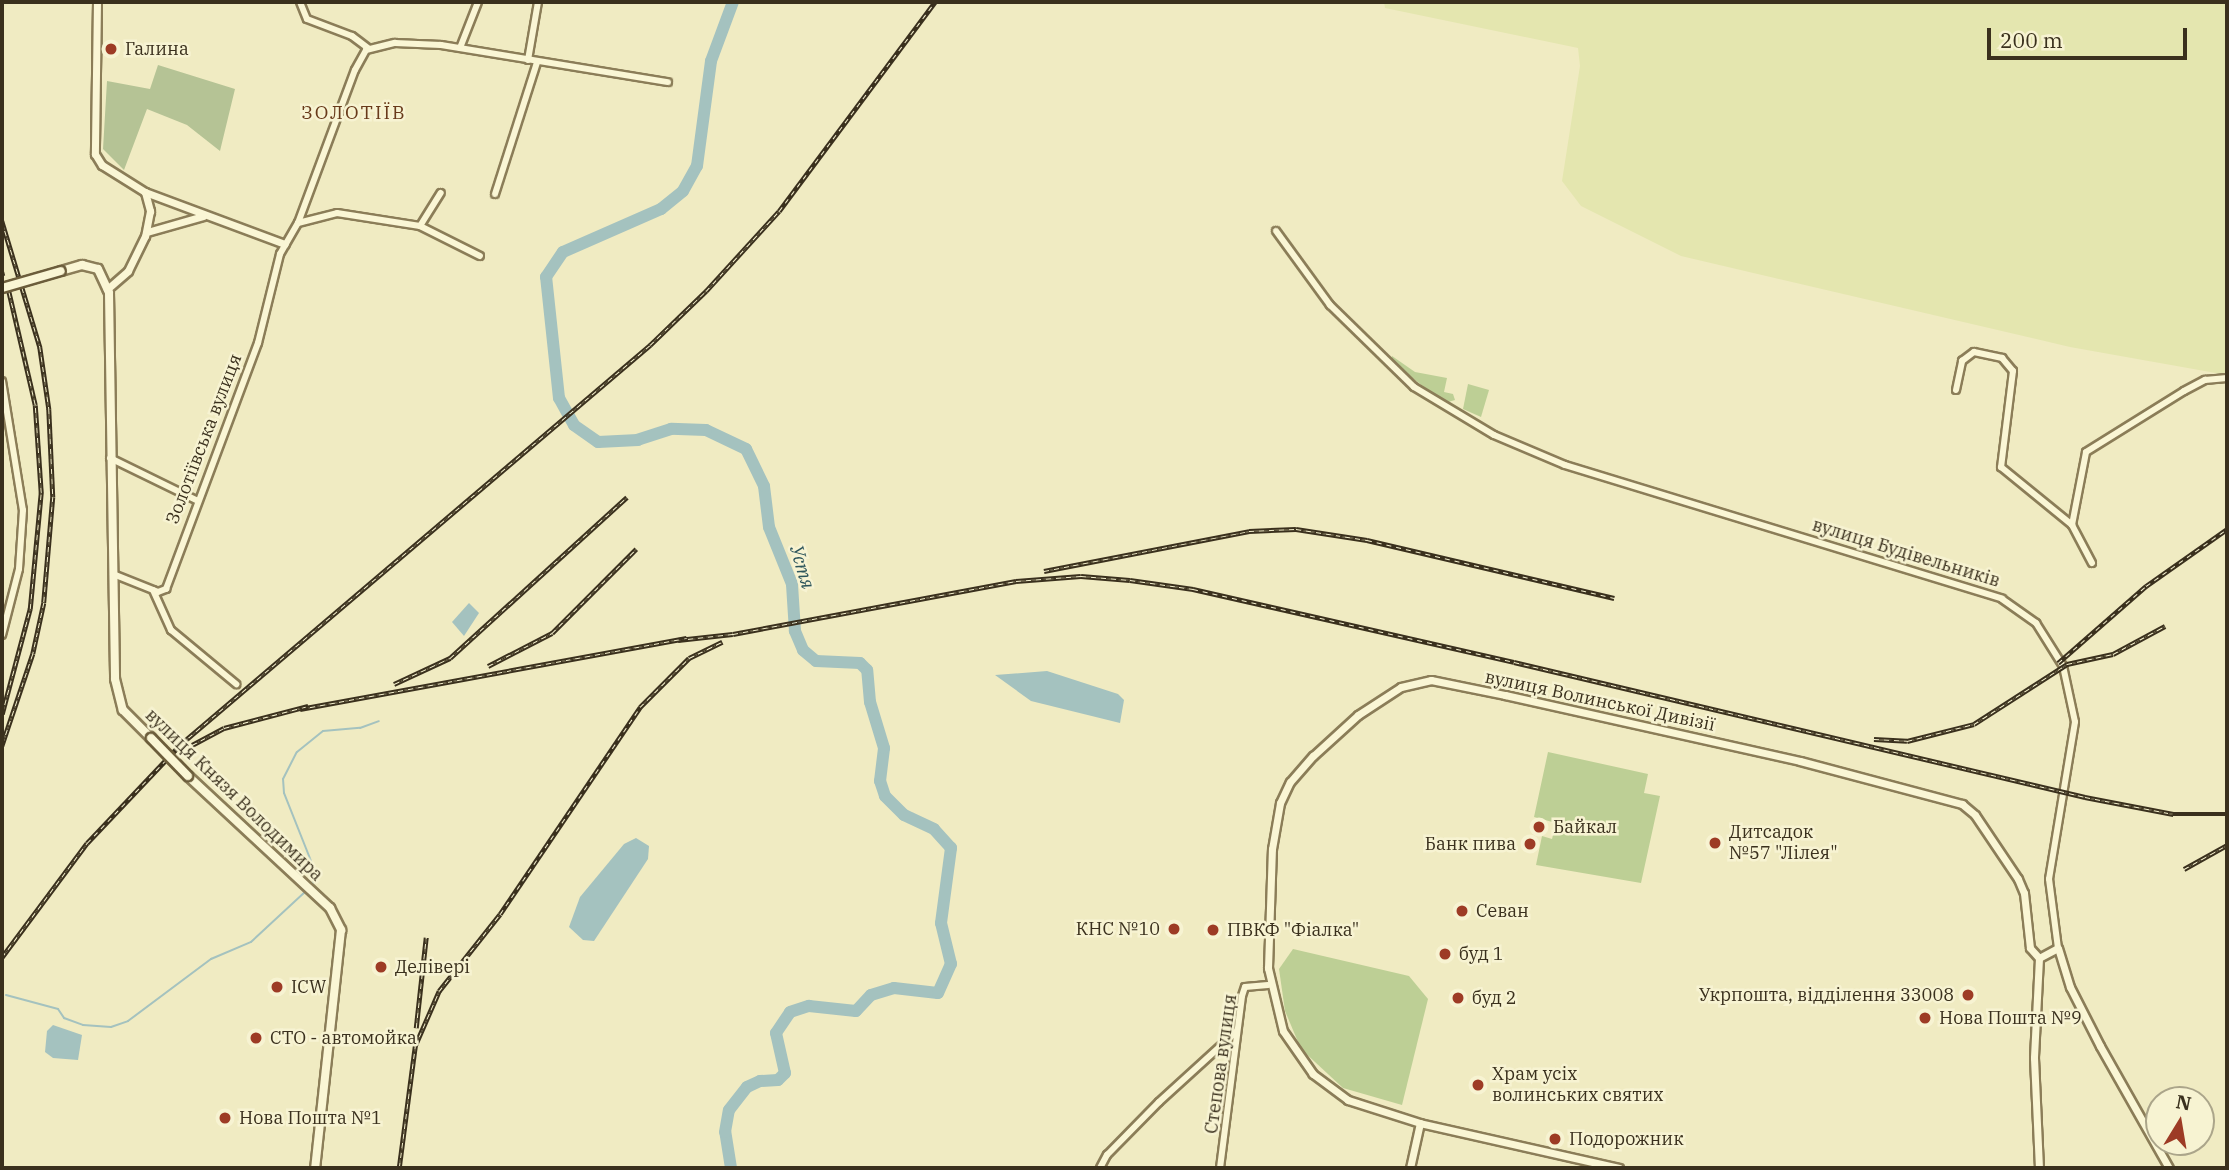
<!DOCTYPE html>
<html>
<head>
<meta charset="utf-8">
<style>
  body { margin:0 }
  #map { position:relative; width:2229px; height:1170px; overflow:hidden; background:#f0ebc2; font-family:"IBM Plex Serif",serif }
  div>[style] { position:absolute }
  [style*='--x'] { left:calc(var(--x)*1px); top:calc(var(--y)*1px); width:calc(var(--w)*1px); rotate:calc(var(--a)*1deg) }
  .farmland>* { inset:0; background:#e4e6af }
  .green>* { inset:0; background:#bdcf95 }
  .cemetery>* { inset:0; background:#b5c395 }
  .water>* { inset:0; background:#a4c2bf }
  .stream>* { height:2px; margin:-1px; padding:0 1px; transform-origin:1px; border-radius:1px; background:#a4c2bf }
  .river>* { height:12px; margin:-6px; padding:0 6px; transform-origin:6px; border-radius:6px; background:#a4c2bf }
  .roads { filter:drop-shadow(2px 0 #8b7d58) drop-shadow(-2px 0 #8b7d58) drop-shadow(0 2px #8b7d58) drop-shadow(0 -2px #8b7d58) }
  .minor>* { height:6px; margin:-3px; padding:0 3px; transform-origin:3px; border-radius:3px; background:#faf6d5 }
  .tertiary>* { height:7px; margin:-3.5px; padding:0 3.5px; transform-origin:3.5px; border-radius:3.5px; background:#faf6d5 }
  .secondary>* { height:8px; margin:-4px; padding:0 4px; transform-origin:4px; border-radius:4px; background:#faf6d5 }
  .rail>* { height:4.5px; margin-top:-2.25px; transform-origin:0; background:repeating-linear-gradient(90deg,#f7f3d2 0 5px,#3a301d 0 10px); box-sizing:border-box; border-block:2px solid #3a301d }
  .bridges { filter:drop-shadow(2px 0 #6c5d3b) drop-shadow(-2px 0 #6c5d3b) drop-shadow(0 2px #6c5d3b) drop-shadow(0 -2px #6c5d3b) }
  .secondary-bridge>* { height:8px; margin:-4px; padding:0 4px; transform-origin:4px; border-radius:4px; background:#faf6d5 }
  .dots>* { width:19px; height:19px; translate:-50% -50%; box-sizing:border-box; border:4px solid #f7f3d2; border-radius:50% }
  span { translate:-50% -50%; white-space:nowrap; text-align:center; line-height:1.15; -webkit-text-stroke:5px #f7f3d2; paint-order:stroke }
  .poi-label { font-size:18px; color:#3a301d }
  .left { translate:0 -50%; text-align:left }
  .right { translate:-100% -50%; text-align:right }
  .street-label { font-size:18px; color:#3a301d }
  .neighbourhood-label { font-size:19px; color:#683a1a; letter-spacing:2px }
  .water-label { font-size:19px; color:#2b545a; font-style:italic }
  .frame { position:absolute; inset:0; border:4px solid #3a301d; pointer-events:none }
  .north { position:absolute; left:2145px; top:1086px; width:70px; height:70px; box-sizing:border-box; background:#f7f3d2; border:2px solid #aba58a; border-radius:50%; rotate:11deg; font-size:19px; font-weight:700; line-height:28px; text-align:center; color:#3a301d }
  .north::after { content:''; display:block; margin:auto; width:24px; height:32px; background:#9d3b25; clip-path:polygon(50% 0,100% 100%,50% 72%,0 100%) }
  .scale { position:absolute; left:1987px; top:28px; width:200px; height:32px; box-sizing:border-box; border:4px solid #3a301d; border-top:0; padding-left:9px; font-size:21px; line-height:24px; white-space:nowrap; color:#3a301d; -webkit-text-stroke:5px #f7f3d2; paint-order:stroke }
</style>
</head>
<body>
<div id="map">
  <div class="farmland">
    <i style="clip-path:polygon(1384px 2px,2227px 2px,2227px 375px,2070px 347px,1681px 256px,1581px 206px,1562px 181px,1580px 66px,1578px 48px,1385px 8px)"></i>
  </div>
  <div class="green">
    <i style="clip-path:polygon(1392px 356px,1415px 372px,1447px 378px,1444px 392px,1453px 394px,1455px 400px,1448px 402px,1429px 391px,1391px 361px)"></i>
    <i style="clip-path:polygon(1468px 384px,1489px 390px,1481px 417px,1463px 409px)"></i>
    <i style="clip-path:polygon(1548px 752px,1648px 774px,1644px 793px,1660px 796px,1641px 883px,1536px 865px,1542px 836px,1552px 839px,1556px 823px,1534px 817px)"></i>
    <i style="clip-path:polygon(1293px 949px,1409px 976px,1428px 999px,1402px 1105px,1343px 1088px,1301px 1049px,1285px 1011px,1279px 969px)"></i>
  </div>
  <div class="cemetery">
    <i style="clip-path:polygon(158px 65px,235px 89px,220px 151px,187px 125px,147px 109px,124px 170px,103px 149px,107px 81px,150px 89px)"></i>
  </div>
  <div class="water">
    <i style="clip-path:polygon(469px 603px,479px 613px,464px 636px,452px 622px)"></i>
    <i style="clip-path:polygon(1047px 671px,1118px 694px,1124px 700px,1120px 723px,1031px 701px,995px 675px)"></i>
    <i style="clip-path:polygon(636px 838px,649px 846px,648px 859px,594px 941px,583px 940px,569px 927px,580px 897px,624px 844px)"></i>
    <i style="clip-path:polygon(53px 1025px,82px 1035px,78px 1060px,53px 1058px,45px 1052px,47px 1031px)"></i>
  </div>
  <div class="stream">
    <i style="--x:313;--y:883;--w:12;--a:-81"></i>
    <i style="--x:315;--y:871;--w:84;--a:-111.7"></i>
    <i style="--x:284;--y:793;--w:14;--a:-94"></i>
    <i style="--x:283;--y:779;--w:30;--a:-63"></i>
    <i style="--x:297;--y:752;--w:33;--a:-39"></i>
    <i style="--x:323;--y:731;--w:37;--a:-5"></i>
    <i style="--x:360;--y:728;--w:20;--a:-20"></i>
    <i style="--x:6;--y:995;--w:54;--a:15.1"></i>
    <i style="--x:58;--y:1009;--w:11;--a:56"></i>
    <i style="--x:64;--y:1018;--w:20;--a:20"></i>
    <i style="--x:83;--y:1025;--w:28;--a:4"></i>
    <i style="--x:111;--y:1027;--w:18;--a:-19"></i>
    <i style="--x:128;--y:1021;--w:104;--a:-36.8"></i>
    <i style="--x:211;--y:959;--w:43;--a:-23"></i>
    <i style="--x:251;--y:942;--w:72;--a:-42.8"></i>
  </div>
  <div class="river">
    <i style="--x:731;--y:1168;--w:36;--a:-99"></i>
    <i style="--x:725;--y:1132;--w:22;--a:-80"></i>
    <i style="--x:729;--y:1110;--w:29;--a:-52"></i>
    <i style="--x:747;--y:1087;--w:14;--a:-25"></i>
    <i style="--x:760;--y:1081;--w:18;--a:-3"></i>
    <i style="--x:778;--y:1080;--w:10;--a:-45"></i>
    <i style="--x:785;--y:1073;--w:41;--a:-102.7"></i>
    <i style="--x:776;--y:1033;--w:25;--a:-56"></i>
    <i style="--x:790;--y:1012;--w:20;--a:-18"></i>
    <i style="--x:809;--y:1006;--w:47;--a:6.1"></i>
    <i style="--x:856;--y:1011;--w:22;--a:-47"></i>
    <i style="--x:871;--y:995;--w:24;--a:-17"></i>
    <i style="--x:894;--y:988;--w:44;--a:6.5"></i>
    <i style="--x:938;--y:993;--w:32;--a:-66"></i>
    <i style="--x:951;--y:964;--w:42;--a:-103.7"></i>
    <i style="--x:941;--y:923;--w:76;--a:-82.4"></i>
    <i style="--x:951;--y:848;--w:25;--a:-132"></i>
    <i style="--x:934;--y:829;--w:33;--a:-155"></i>
    <i style="--x:904;--y:815;--w:27;--a:-135"></i>
    <i style="--x:885;--y:796;--w:16;--a:-108"></i>
    <i style="--x:880;--y:781;--w:33;--a:-83"></i>
    <i style="--x:884;--y:748;--w:48;--a:-106.9"></i>
    <i style="--x:870;--y:702;--w:32;--a:-95"></i>
    <i style="--x:867;--y:670;--w:10;--a:-135"></i>
    <i style="--x:860;--y:663;--w:44;--a:-177.4"></i>
    <i style="--x:816;--y:661;--w:17;--a:-140"></i>
    <i style="--x:803;--y:650;--w:21;--a:-113"></i>
    <i style="--x:795;--y:631;--w:47;--a:-93.7"></i>
    <i style="--x:792;--y:584;--w:61;--a:-112"></i>
    <i style="--x:769;--y:527;--w:41;--a:-97"></i>
    <i style="--x:764;--y:486;--w:41;--a:-115.9"></i>
    <i style="--x:746;--y:449;--w:44;--a:-154.6"></i>
    <i style="--x:706;--y:430;--w:35;--a:-178"></i>
    <i style="--x:671;--y:429;--w:35;--a:162"></i>
    <i style="--x:638;--y:440;--w:40;--a:177.1"></i>
    <i style="--x:598;--y:442;--w:29;--a:-145"></i>
    <i style="--x:574;--y:425;--w:31;--a:-119"></i>
    <i style="--x:559;--y:398;--w:122;--a:-96.1"></i>
    <i style="--x:546;--y:277;--w:30;--a:-56"></i>
    <i style="--x:563;--y:252;--w:107;--a:-23.7"></i>
    <i style="--x:661;--y:209;--w:28;--a:-39"></i>
    <i style="--x:683;--y:191;--w:29;--a:-61"></i>
    <i style="--x:697;--y:166;--w:106;--a:-82.4"></i>
    <i style="--x:711;--y:61;--w:63;--a:-69.6"></i>
  </div>
  <div class="roads">
    <div class="minor">
      <i style="--x:300;--y:2;--w:18;--a:68"></i>
      <i style="--x:307;--y:19;--w:48;--a:20.7"></i>
      <i style="--x:352;--y:36;--w:21;--a:37"></i>
      <i style="--x:460;--y:48;--w:49;--a:-68.6"></i>
      <i style="--x:528;--y:60;--w:59;--a:-80.2"></i>
      <i style="--x:495;--y:194;--w:139;--a:-72.3"></i>
      <i style="--x:298;--y:223;--w:40;--a:-14.4"></i>
      <i style="--x:337;--y:213;--w:84;--a:8.9"></i>
      <i style="--x:420;--y:226;--w:67;--a:26.6"></i>
      <i style="--x:420;--y:226;--w:39;--a:-58"></i>
      <i style="--x:1276;--y:231;--w:92;--a:53.9"></i>
      <i style="--x:1330;--y:305;--w:117;--a:44.3"></i>
      <i style="--x:1414;--y:387;--w:93;--a:31"></i>
      <i style="--x:1494;--y:435;--w:77;--a:22.9"></i>
      <i style="--x:1565;--y:465;--w:457;--a:17"></i>
      <i style="--x:2002;--y:599;--w:42;--a:35.2"></i>
      <i style="--x:2036;--y:623;--w:51;--a:57.9"></i>
      <i style="--x:2063;--y:666;--w:57;--a:77.9"></i>
      <i style="--x:2075;--y:722;--w:159;--a:99.4"></i>
      <i style="--x:2049;--y:879;--w:70;--a:82.6"></i>
      <i style="--x:2;--y:381;--w:131;--a:80.8"></i>
      <i style="--x:23;--y:510;--w:59;--a:93.9"></i>
      <i style="--x:19;--y:569;--w:68;--a:104.4"></i>
      <i style="--x:1956;--y:390;--w:30;--a:-78"></i>
      <i style="--x:1962;--y:361;--w:15;--a:-37"></i>
      <i style="--x:1974;--y:352;--w:29;--a:12"></i>
      <i style="--x:2002;--y:358;--w:17;--a:50"></i>
      <i style="--x:2013;--y:371;--w:97;--a:97.1"></i>
      <i style="--x:2001;--y:467;--w:92;--a:39.2"></i>
      <i style="--x:110;--y:458;--w:96;--a:26"></i>
      <i style="--x:2092;--y:563;--w:43;--a:-117.8"></i>
      <i style="--x:2072;--y:525;--w:74;--a:-79.1"></i>
      <i style="--x:2086;--y:452;--w:115;--a:-31.9"></i>
      <i style="--x:2184;--y:391;--w:24;--a:-28"></i>
      <i style="--x:2205;--y:380;--w:22;--a:-5"></i>
      <i style="--x:113;--y:574;--w:48;--a:21.8"></i>
      <i style="--x:158;--y:592;--w:9;--a:-21"></i>
      <i style="--x:166;--y:589;--w:263;--a:-69.5"></i>
      <i style="--x:258;--y:343;--w:92;--a:-76.1"></i>
      <i style="--x:280;--y:254;--w:36;--a:-60"></i>
      <i style="--x:298;--y:223;--w:163;--a:-69.6"></i>
      <i style="--x:355;--y:70;--w:23;--a:-61"></i>
      <i style="--x:366;--y:50;--w:30;--a:-14"></i>
      <i style="--x:395;--y:43;--w:46;--a:2.5"></i>
      <i style="--x:441;--y:45;--w:230;--a:9.3"></i>
      <i style="--x:153;--y:590;--w:44;--a:65.8"></i>
      <i style="--x:171;--y:630;--w:85;--a:39.7"></i>
      <i style="--x:1100;--y:1168;--w:15;--a:-62"></i>
      <i style="--x:1107;--y:1155;--w:74;--a:-45.5"></i>
      <i style="--x:1159;--y:1102;--w:105;--a:-42.3"></i>
      <i style="--x:1220;--y:1168;--w:173;--a:-82.7"></i>
      <i style="--x:1242;--y:996;--w:9;--a:-72"></i>
      <i style="--x:1245;--y:987;--w:23;--a:-5"></i>
    </div>
    <div class="tertiary">
      <i style="--x:97;--y:2;--w:152;--a:90.8"></i>
      <i style="--x:95;--y:154;--w:13;--a:58"></i>
      <i style="--x:102;--y:165;--w:51;--a:32.1"></i>
      <i style="--x:145;--y:192;--w:20;--a:75"></i>
      <i style="--x:150;--y:211;--w:25;--a:101"></i>
      <i style="--x:145;--y:236;--w:39;--a:116"></i>
      <i style="--x:128;--y:271;--w:28;--a:139"></i>
      <i style="--x:145;--y:192;--w:149;--a:20.4"></i>
      <i style="--x:147;--y:232;--w:58;--a:-15.9"></i>
      <i style="--x:2039;--y:958;--w:21;--a:-28"></i>
      <i style="--x:2058;--y:948;--w:41;--a:72.9"></i>
      <i style="--x:2070;--y:987;--w:66;--a:63"></i>
      <i style="--x:2100;--y:1046;--w:140;--a:60.5"></i>
      <i style="--x:2039;--y:958;--w:100;--a:92.9"></i>
      <i style="--x:2034;--y:1058;--w:110;--a:87.4"></i>
      <i style="--x:1410;--y:1168;--w:46;--a:-77.5"></i>
      <i style="--x:1619;--y:1168;--w:204;--a:-167.3"></i>
      <i style="--x:1420;--y:1123;--w:76;--a:-162.3"></i>
      <i style="--x:1348;--y:1100;--w:44;--a:-143.4"></i>
      <i style="--x:1313;--y:1074;--w:52;--a:-124.9"></i>
      <i style="--x:1283;--y:1031;--w:65;--a:-103.4"></i>
      <i style="--x:1268;--y:968;--w:119;--a:-88.1"></i>
      <i style="--x:1272;--y:849;--w:47;--a:-80.1"></i>
      <i style="--x:1280;--y:803;--w:23;--a:-65"></i>
      <i style="--x:1290;--y:782;--w:35;--a:-49"></i>
      <i style="--x:1313;--y:756;--w:61;--a:-42.3"></i>
      <i style="--x:1358;--y:715;--w:51;--a:-33.1"></i>
      <i style="--x:1401;--y:687;--w:31;--a:-13"></i>
      <i style="--x:1431;--y:680;--w:76;--a:11.5"></i>
      <i style="--x:1505;--y:695;--w:302;--a:12.6"></i>
      <i style="--x:1800;--y:761;--w:168;--a:14.9"></i>
      <i style="--x:1962;--y:804;--w:17;--a:40"></i>
      <i style="--x:1975;--y:815;--w:77;--a:56.1"></i>
      <i style="--x:2018;--y:879;--w:15;--a:67"></i>
      <i style="--x:2024;--y:893;--w:55;--a:83.8"></i>
      <i style="--x:2030;--y:948;--w:13;--a:48"></i>
    </div>
    <div class="secondary">
      <i style="--x:61;--y:271;--w:22;--a:-16"></i>
      <i style="--x:82;--y:265;--w:16;--a:14"></i>
      <i style="--x:98;--y:269;--w:26;--a:65"></i>
      <i style="--x:109;--y:293;--w:386;--a:89.1"></i>
      <i style="--x:115;--y:679;--w:32;--a:76"></i>
      <i style="--x:123;--y:710;--w:40;--a:45"></i>
      <i style="--x:188;--y:776;--w:194;--a:42.9"></i>
      <i style="--x:330;--y:908;--w:25;--a:63"></i>
      <i style="--x:341;--y:930;--w:239;--a:96.2"></i>
    </div>
  </div>
  <div class="rail">
    <i style="--x:2;--y:221;--w:132;--a:73.2"></i>
    <i style="--x:40;--y:347;--w:63;--a:81.7"></i>
    <i style="--x:49;--y:409;--w:88;--a:87.4"></i>
    <i style="--x:53;--y:497;--w:106;--a:94.9"></i>
    <i style="--x:44;--y:603;--w:52;--a:102.2"></i>
    <i style="--x:33;--y:654;--w:97;--a:108.6"></i>
    <i style="--x:2;--y:272;--w:4;--a:76"></i>
    <i style="--x:1044;--y:571;--w:209;--a:-11"></i>
    <i style="--x:1249;--y:531;--w:47;--a:-2.4"></i>
    <i style="--x:1296;--y:529;--w:72;--a:8.8"></i>
    <i style="--x:1367;--y:540;--w:254;--a:13.2"></i>
    <i style="--x:678;--y:640;--w:55;--a:-6.2"></i>
    <i style="--x:733;--y:634;--w:288;--a:-10.6"></i>
    <i style="--x:1016;--y:581;--w:65;--a:-4.4"></i>
    <i style="--x:1081;--y:576;--w:49;--a:4.7"></i>
    <i style="--x:1130;--y:580;--w:64;--a:8.1"></i>
    <i style="--x:1193;--y:589;--w:329;--a:12.8"></i>
    <i style="--x:1514;--y:662;--w:587;--a:13.3"></i>
    <i style="--x:2085;--y:797;--w:90;--a:10.9"></i>
    <i style="--x:2173;--y:814;--w:54;--a:0"></i>
    <i style="--x:2058;--y:663;--w:117;--a:-41.2"></i>
    <i style="--x:2146;--y:586;--w:99;--a:-35.1"></i>
    <i style="--x:488;--y:666;--w:72;--a:-27.3"></i>
    <i style="--x:552;--y:633;--w:119;--a:-45"></i>
    <i style="--x:394;--y:684;--w:62;--a:-24.9"></i>
    <i style="--x:450;--y:658;--w:239;--a:-42.3"></i>
    <i style="--x:300;--y:709;--w:393;--a:-10.4"></i>
    <i style="--x:2;--y:714;--w:109;--a:-75.1"></i>
    <i style="--x:30;--y:609;--w:117;--a:-84.6"></i>
    <i style="--x:41;--y:493;--w:88;--a:-93.9"></i>
    <i style="--x:35;--y:405;--w:119;--a:-103.1"></i>
    <i style="--x:1874;--y:739;--w:33;--a:3"></i>
    <i style="--x:1907;--y:741;--w:69;--a:-14.2"></i>
    <i style="--x:1974;--y:724;--w:111;--a:-32.8"></i>
    <i style="--x:2067;--y:664;--w:47;--a:-12.3"></i>
    <i style="--x:2113;--y:654;--w:59;--a:-28.3"></i>
    <i style="--x:192;--y:745;--w:36;--a:-28"></i>
    <i style="--x:224;--y:728;--w:87;--a:-14.7"></i>
    <i style="--x:2184;--y:869;--w:49;--a:-29.2"></i>
    <i style="--x:2;--y:957;--w:142;--a:-53.3"></i>
    <i style="--x:87;--y:843;--w:137;--a:-46.5"></i>
    <i style="--x:181;--y:744;--w:616;--a:-40.39"></i>
    <i style="--x:650;--y:345;--w:78;--a:-44"></i>
    <i style="--x:706;--y:291;--w:108;--a:-47.6"></i>
    <i style="--x:779;--y:211;--w:261;--a:-53.3"></i>
    <i style="--x:416;--y:1028;--w:91;--a:-83.7"></i>
    <i style="--x:399;--y:1168;--w:123;--a:-82.5"></i>
    <i style="--x:415;--y:1046;--w:60;--a:-66.4"></i>
    <i style="--x:439;--y:991;--w:98;--a:-51.6"></i>
    <i style="--x:500;--y:914;--w:250;--a:-55.9"></i>
    <i style="--x:640;--y:707;--w:69;--a:-45"></i>
    <i style="--x:689;--y:658;--w:37;--a:-26"></i>
  </div>
  <div class="bridges">
    <div class="secondary-bridge">
      <i style="--x:2;--y:288;--w:61;--a:-16.1"></i>
      <i style="--x:151;--y:738;--w:53;--a:45.8"></i>
    </div>
  </div>
  <div class="dots">
    <i style="left:111px;top:49px;background:#9d3b25"></i>
    <i style="left:1539px;top:827px;background:#9d3b25"></i>
    <i style="left:1715px;top:843px;background:#9d3b25"></i>
    <i style="left:1530px;top:844px;background:#9d3b25"></i>
    <i style="left:1462px;top:911px;background:#9d3b25"></i>
    <i style="left:1174px;top:929px;background:#9d3b25"></i>
    <i style="left:1213px;top:930px;background:#9d3b25"></i>
    <i style="left:1445px;top:954px;background:#9d3b25"></i>
    <i style="left:381px;top:967px;background:#9d3b25"></i>
    <i style="left:277px;top:987px;background:#9d3b25"></i>
    <i style="left:1968px;top:995px;background:#9d3b25"></i>
    <i style="left:1458px;top:998px;background:#9d3b25"></i>
    <i style="left:1925px;top:1018px;background:#9d3b25"></i>
    <i style="left:256px;top:1038px;background:#9d3b25"></i>
    <i style="left:1478px;top:1085px;background:#9d3b25"></i>
    <i style="left:225px;top:1118px;background:#9d3b25"></i>
    <i style="left:1555px;top:1139px;background:#9d3b25"></i>
  </div>
  <div class="poi-label">
    <span class="left" style="left:125px;top:49px">Галина</span>
    <span class="left" style="left:1553px;top:827px">Байкал</span>
    <span class="left" style="left:1729px;top:843px">Дитсадок<br>№57 "Лілея"</span>
    <span class="right" style="left:1516px;top:844px">Банк пива</span>
    <span class="left" style="left:1476px;top:911px">Севан</span>
    <span class="right" style="left:1160px;top:929px">КНС №10</span>
    <span class="left" style="left:1227px;top:930px">ПВКФ "Фіалка"</span>
    <span class="left" style="left:1459px;top:954px">буд 1</span>
    <span class="left" style="left:395px;top:967px">Делівері</span>
    <span class="left" style="left:291px;top:987px">ICW</span>
    <span class="right" style="left:1954px;top:995px">Укрпошта, відділення 33008</span>
    <span class="left" style="left:1472px;top:998px">буд 2</span>
    <span class="left" style="left:1939px;top:1018px">Нова Пошта №9</span>
    <span class="left" style="left:270px;top:1038px">СТО - автомойка</span>
    <span class="left" style="left:1492px;top:1085px">Храм усіх<br>волинських святих</span>
    <span class="left" style="left:239px;top:1118px">Нова Пошта №1</span>
    <span class="left" style="left:1569px;top:1139px">Подорожник</span>
  </div>
  <div class="street-label">
    <span style="left:204px;top:439px;rotate:-69deg">Золотіївська вулиця</span>
    <span style="left:1906px;top:553px;rotate:17deg">вулиця Будівельників</span>
    <span style="left:1600px;top:701px;rotate:12deg">вулиця Волинської Дивізії</span>
    <span style="left:234px;top:795px;rotate:44deg">вулиця Князя Володимира</span>
    <span style="left:1221px;top:1064px;rotate:-82deg">Степова вулиця</span>
  </div>
  <div class="neighbourhood-label">
    <span style="left:354px;top:113px">ЗОЛОТІЇВ</span>
  </div>
  <div class="water-label">
    <span style="left:802px;top:567px;rotate:73deg">Устя</span>
  </div>
  <div class="frame"></div>
  <div class="north">N</div>
  <div class="scale">200 m</div>
</div>
</body>
</html>
